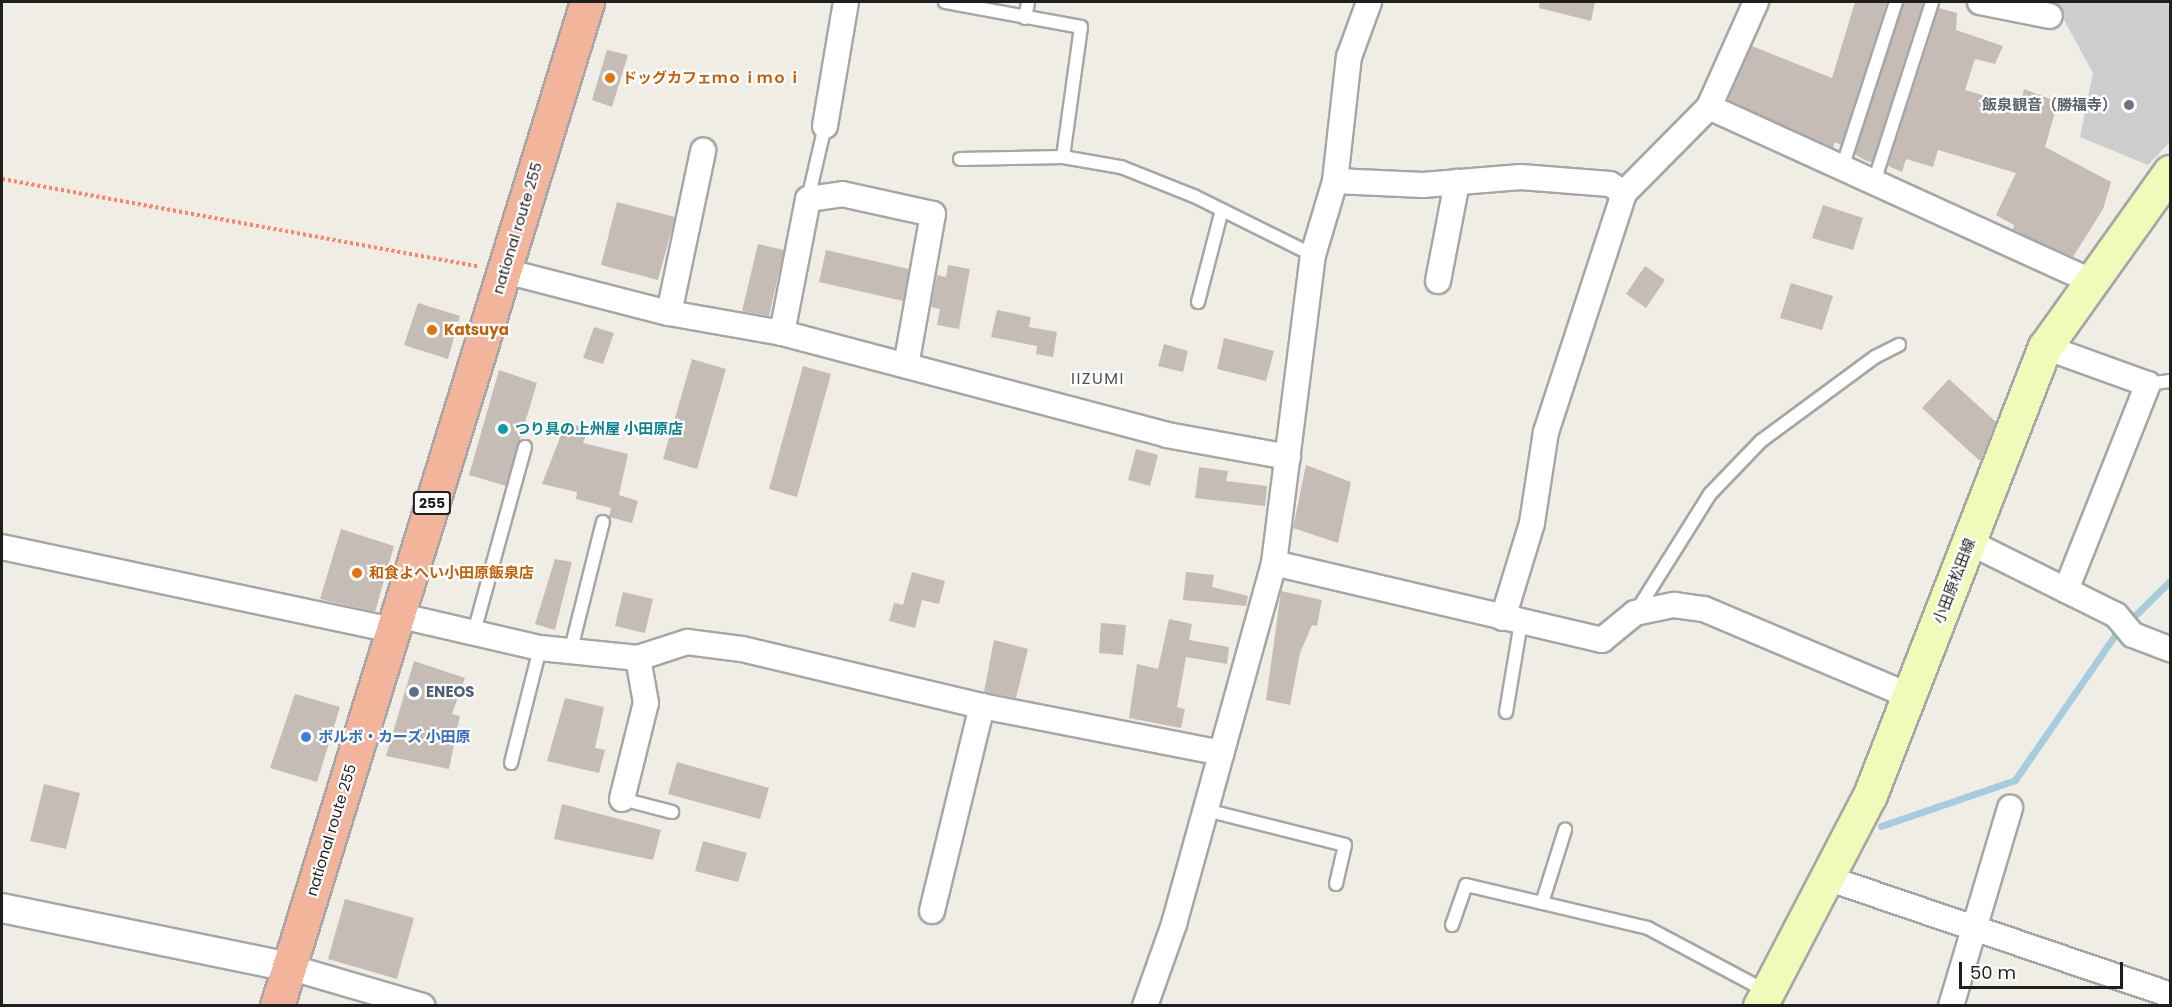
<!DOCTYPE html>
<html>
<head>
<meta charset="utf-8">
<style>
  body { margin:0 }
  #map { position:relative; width:2172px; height:1007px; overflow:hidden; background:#f0ede5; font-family:Poppins,"Noto Sans JP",sans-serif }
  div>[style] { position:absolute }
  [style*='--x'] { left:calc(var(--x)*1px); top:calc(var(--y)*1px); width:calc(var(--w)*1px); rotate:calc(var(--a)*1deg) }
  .religious>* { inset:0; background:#cdcdcd }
  .stream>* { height:7px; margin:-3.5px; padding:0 3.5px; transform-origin:3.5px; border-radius:3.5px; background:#a5cdde }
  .building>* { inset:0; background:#c5bcb5 }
  .path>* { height:4px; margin-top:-2px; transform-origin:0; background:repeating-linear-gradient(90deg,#fb856b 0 3px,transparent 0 6px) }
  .roads { filter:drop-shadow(2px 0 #a6a6a6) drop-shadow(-2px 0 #a6a6a6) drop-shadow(0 2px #a6a6a6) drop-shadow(0 -2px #a6a6a6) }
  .service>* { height:12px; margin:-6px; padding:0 6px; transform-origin:6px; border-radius:6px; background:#fff }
  .minor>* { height:24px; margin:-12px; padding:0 12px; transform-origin:12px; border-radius:12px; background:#fff }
  .tertiary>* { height:28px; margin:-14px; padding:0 14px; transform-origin:14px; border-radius:14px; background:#fff }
  .secondary>* { height:33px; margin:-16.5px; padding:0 16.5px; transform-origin:16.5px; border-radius:16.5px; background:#f2fab9 }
  .trunk>* { height:33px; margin:-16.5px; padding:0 16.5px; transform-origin:16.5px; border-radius:16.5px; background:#f2b49a }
  .dots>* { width:16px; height:16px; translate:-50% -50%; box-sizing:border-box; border:3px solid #fff; border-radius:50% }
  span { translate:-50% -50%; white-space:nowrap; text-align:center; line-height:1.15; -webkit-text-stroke:4.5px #fff; paint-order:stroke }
  .shield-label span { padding:2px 4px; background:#fff; border:2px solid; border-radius:4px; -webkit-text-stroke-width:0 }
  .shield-label { font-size:14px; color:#1f1f1f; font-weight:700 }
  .food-label { font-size:15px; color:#c56008; font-weight:700 }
  .left { translate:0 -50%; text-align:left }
  .worship-label { font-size:15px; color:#5b616d; font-weight:700 }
  .right { translate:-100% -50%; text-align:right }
  .street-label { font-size:15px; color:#1f1f1f }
  .culture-label { font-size:15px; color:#0d838f; font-weight:700 }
  .service-label { font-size:15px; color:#4e5e75; font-weight:700 }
  .shop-label { font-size:15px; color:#366cbe; font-weight:700 }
  .neighbourhood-label { font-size:16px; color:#525252; letter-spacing:1.5px }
  .frame { position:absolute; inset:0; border:3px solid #1f1f1f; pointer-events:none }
  .scale { position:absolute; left:1959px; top:962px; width:164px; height:27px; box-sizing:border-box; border:3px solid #1f1f1f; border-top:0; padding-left:8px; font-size:18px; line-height:21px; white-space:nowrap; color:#1f1f1f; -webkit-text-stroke:4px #fff; paint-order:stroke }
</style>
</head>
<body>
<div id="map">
  <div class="religious">
    <i style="clip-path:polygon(2025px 2px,2170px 2px,2170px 142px,2148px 165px,2080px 137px,2093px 73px,2058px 9px)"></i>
  </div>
  <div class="stream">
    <i style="--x:1881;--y:826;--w:142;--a:-18.9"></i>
    <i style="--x:2015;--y:780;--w:176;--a:-55.4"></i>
    <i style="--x:2115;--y:635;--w:77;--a:-44.5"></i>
  </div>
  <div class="building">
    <i style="clip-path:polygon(1540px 2px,1595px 2px,1591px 21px,1539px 8px)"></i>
    <i style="clip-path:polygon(1855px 2px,1887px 2px,1841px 145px,1835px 142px,1833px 148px,1728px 100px,1752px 46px,1832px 78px)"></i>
    <i style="clip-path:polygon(1904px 2px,1923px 3px,1872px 162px,1866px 161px,1855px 154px)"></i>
    <i style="clip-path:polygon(1939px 8px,1957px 13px,1956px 30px,2003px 46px,1995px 64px,1975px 59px,1965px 90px,2020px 106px,2024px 89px,2058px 102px,2045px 147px,2111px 182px,2103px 209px,2073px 257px,2013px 230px,2014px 225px,1996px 215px,2016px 173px,1938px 150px,1933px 167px,1906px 159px,1902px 172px,1888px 166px)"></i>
    <i style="clip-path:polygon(607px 50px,628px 55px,612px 107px,592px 100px)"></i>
    <i style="clip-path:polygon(617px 202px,675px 217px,658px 280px,601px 265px)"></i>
    <i style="clip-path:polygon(1823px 205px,1863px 218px,1853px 250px,1812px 238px)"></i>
    <i style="clip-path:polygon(758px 244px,784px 250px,769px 316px,742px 311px)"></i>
    <i style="clip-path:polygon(826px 250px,909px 269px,903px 301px,819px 282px)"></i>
    <i style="clip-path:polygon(948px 265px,970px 269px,959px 329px,937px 325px,940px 309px,931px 307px,937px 275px,946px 277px)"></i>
    <i style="clip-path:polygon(1645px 266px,1665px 280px,1646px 308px,1626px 294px)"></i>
    <i style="clip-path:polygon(1791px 283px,1833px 296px,1822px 330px,1780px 318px)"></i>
    <i style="clip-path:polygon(418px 303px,460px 316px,448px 359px,404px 345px)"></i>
    <i style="clip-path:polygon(997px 310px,1031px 317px,1029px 327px,1057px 332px,1053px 357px,1036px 354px,1037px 346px,991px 337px)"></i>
    <i style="clip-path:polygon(594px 327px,614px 333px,603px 364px,583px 358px)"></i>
    <i style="clip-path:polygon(1224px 338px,1274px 351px,1266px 381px,1217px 369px)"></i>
    <i style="clip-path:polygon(1164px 344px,1188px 351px,1183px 372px,1158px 366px)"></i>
    <i style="clip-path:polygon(692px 359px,726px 369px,697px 469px,663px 459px)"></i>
    <i style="clip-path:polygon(803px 366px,831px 374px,797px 497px,769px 489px)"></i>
    <i style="clip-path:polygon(499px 370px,537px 383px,506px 486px,469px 475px)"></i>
    <i style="clip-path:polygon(1949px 379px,1996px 422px,1980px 461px,1922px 408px)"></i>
    <i style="clip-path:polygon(566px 422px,588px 429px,583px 443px,628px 454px,619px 495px,638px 501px,632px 523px,609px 517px,611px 508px,576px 499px,577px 492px,542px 484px)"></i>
    <i style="clip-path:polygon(1136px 449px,1158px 455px,1150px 486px,1128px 480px)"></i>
    <i style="clip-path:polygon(1306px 465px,1351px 482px,1338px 543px,1293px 528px)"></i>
    <i style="clip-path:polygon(1199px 467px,1228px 471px,1226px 481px,1267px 486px,1265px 506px,1195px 498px)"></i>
    <i style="clip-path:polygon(341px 529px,394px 546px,375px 612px,320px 599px)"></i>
    <i style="clip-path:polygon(555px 559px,572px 562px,555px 630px,535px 624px)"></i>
    <i style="clip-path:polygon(912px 572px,945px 581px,939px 604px,922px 600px,915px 628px,889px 621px,894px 603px,903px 605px)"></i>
    <i style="clip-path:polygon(1186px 572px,1214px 575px,1212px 587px,1248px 596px,1246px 606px,1183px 600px)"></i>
    <i style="clip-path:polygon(1281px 591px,1322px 600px,1317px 626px,1312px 625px,1300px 653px,1290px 705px,1266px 700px)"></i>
    <i style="clip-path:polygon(623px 592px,653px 599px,645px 633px,615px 626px)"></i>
    <i style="clip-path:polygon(1169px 619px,1192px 624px,1189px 640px,1229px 647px,1227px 664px,1186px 657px,1177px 707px,1185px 709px,1181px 728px,1129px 718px,1137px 664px,1158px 669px)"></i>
    <i style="clip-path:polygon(1101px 623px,1126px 625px,1123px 655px,1099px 653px)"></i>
    <i style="clip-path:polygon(994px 640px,1028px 649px,1016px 698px,984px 692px)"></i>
    <i style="clip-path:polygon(414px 661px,465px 678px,452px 714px,460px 716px,449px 769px,386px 756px)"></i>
    <i style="clip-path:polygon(295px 694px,340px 707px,317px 782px,270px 768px)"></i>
    <i style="clip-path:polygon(565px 698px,604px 707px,595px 748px,605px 750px,599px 773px,547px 761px)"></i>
    <i style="clip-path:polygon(677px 762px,769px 788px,760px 819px,668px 794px)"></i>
    <i style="clip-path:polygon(44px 784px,80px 793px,66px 849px,30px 841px)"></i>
    <i style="clip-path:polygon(562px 804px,661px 830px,653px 860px,554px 839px)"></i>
    <i style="clip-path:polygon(703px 841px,747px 853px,738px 882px,695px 871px)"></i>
    <i style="clip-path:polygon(345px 899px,414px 918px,397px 979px,328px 959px)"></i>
  </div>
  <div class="path">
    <i style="--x:2;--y:179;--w:483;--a:10.4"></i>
  </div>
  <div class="roads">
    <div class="service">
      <i style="--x:945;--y:2;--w:138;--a:10.4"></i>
      <i style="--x:1081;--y:27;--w:131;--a:97.9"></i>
      <i style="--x:1025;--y:18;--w:16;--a:-79"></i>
      <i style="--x:960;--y:159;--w:103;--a:-1.1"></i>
      <i style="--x:1063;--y:157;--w:59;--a:9.8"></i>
      <i style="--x:1121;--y:167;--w:79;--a:21.7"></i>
      <i style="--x:1194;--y:196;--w:133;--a:26.4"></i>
      <i style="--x:1842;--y:168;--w:175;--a:-72"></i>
      <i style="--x:1874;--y:182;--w:189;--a:-72.1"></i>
      <i style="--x:808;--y:199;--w:75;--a:-76.9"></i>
      <i style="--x:1198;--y:302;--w:95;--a:-75.4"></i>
      <i style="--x:2148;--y:384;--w:22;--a:-8"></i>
      <i style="--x:1636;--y:612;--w:139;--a:-57.9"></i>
      <i style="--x:1710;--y:494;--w:74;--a:-46.1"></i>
      <i style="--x:1761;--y:441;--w:142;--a:-36.4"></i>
      <i style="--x:1875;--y:357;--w:27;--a:-27"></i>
      <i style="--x:474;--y:632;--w:192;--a:-74.6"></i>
      <i style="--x:571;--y:649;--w:131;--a:-75.9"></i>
      <i style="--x:1506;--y:712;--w:91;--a:-80.5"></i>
      <i style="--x:511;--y:763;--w:119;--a:-75.8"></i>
      <i style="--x:622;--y:799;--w:52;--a:14.6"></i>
      <i style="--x:1206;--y:810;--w:143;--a:14.1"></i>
      <i style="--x:1345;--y:845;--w:40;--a:103"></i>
      <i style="--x:1542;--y:903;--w:77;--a:-72.5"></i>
      <i style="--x:1452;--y:925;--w:42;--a:-70.7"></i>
      <i style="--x:1466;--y:885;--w:187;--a:13.3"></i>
      <i style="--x:1648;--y:928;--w:134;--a:28.1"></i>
    </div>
    <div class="minor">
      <i style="--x:1980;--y:2;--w:71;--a:11.3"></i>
      <i style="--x:1709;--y:107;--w:417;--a:24.5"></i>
      <i style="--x:825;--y:126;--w:126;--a:-80.4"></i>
      <i style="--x:1335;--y:181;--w:88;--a:2.6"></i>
      <i style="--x:1423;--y:185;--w:98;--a:-4.7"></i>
      <i style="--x:1521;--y:177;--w:89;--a:4.5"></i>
      <i style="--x:1610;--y:184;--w:17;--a:33"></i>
      <i style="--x:505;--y:271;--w:169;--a:14.4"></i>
      <i style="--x:669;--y:313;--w:115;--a:10"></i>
      <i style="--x:782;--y:333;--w:398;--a:14.8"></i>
      <i style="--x:1167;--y:435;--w:123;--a:10.3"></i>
      <i style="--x:1438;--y:281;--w:101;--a:-79.1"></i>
      <i style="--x:669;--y:313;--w:166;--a:-78.1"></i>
      <i style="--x:782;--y:333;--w:136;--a:-79"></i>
      <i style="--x:808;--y:199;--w:34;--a:-8"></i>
      <i style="--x:842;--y:194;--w:93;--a:12.4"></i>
      <i style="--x:933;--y:214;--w:154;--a:100.1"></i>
      <i style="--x:2045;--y:347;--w:109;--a:19.8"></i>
      <i style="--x:2148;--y:384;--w:222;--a:111.7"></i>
      <i style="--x:1969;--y:542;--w:164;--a:26.4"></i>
      <i style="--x:2116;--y:615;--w:26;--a:50"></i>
      <i style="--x:2133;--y:635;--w:40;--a:21"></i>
      <i style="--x:2;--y:547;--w:399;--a:12"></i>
      <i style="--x:1274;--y:563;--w:337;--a:13.2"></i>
      <i style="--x:1602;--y:640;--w:43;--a:-39.3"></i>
      <i style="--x:1635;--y:613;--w:40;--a:-12"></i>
      <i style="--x:1674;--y:605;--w:30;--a:8"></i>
      <i style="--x:1704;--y:609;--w:224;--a:22.9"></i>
      <i style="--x:397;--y:615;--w:147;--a:13"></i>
      <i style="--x:540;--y:648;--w:99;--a:5.8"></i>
      <i style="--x:638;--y:658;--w:52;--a:-18.1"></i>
      <i style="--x:687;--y:642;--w:55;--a:7.3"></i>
      <i style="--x:742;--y:649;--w:247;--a:13.4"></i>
      <i style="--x:982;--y:706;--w:244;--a:11.1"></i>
      <i style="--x:1503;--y:618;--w:99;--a:-73"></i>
      <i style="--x:1532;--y:523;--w:92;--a:-81.3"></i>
      <i style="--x:1546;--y:432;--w:251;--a:-71.9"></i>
      <i style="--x:1624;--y:193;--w:121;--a:-45.3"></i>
      <i style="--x:1709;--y:107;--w:115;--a:-65.9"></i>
      <i style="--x:622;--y:799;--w:99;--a:-76"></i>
      <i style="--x:646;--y:703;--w:46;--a:-100.1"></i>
      <i style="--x:1830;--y:879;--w:359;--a:18.8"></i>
      <i style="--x:932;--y:911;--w:211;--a:-76.3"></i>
      <i style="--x:289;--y:967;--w:139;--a:16.3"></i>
      <i style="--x:1145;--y:1006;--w:87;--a:-70.5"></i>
      <i style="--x:1174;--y:924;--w:375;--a:-74.5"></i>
      <i style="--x:1274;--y:563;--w:310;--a:-82.8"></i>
      <i style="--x:1313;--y:255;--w:77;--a:-73.4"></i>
      <i style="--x:1335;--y:181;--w:125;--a:-83.6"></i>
      <i style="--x:1349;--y:57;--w:59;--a:-70"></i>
      <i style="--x:1951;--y:1006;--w:207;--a:-73.4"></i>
    </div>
    <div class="tertiary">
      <i style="--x:2;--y:908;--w:293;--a:11.6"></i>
    </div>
    <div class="secondary">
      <i style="--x:1760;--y:1006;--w:238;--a:-62.5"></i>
      <i style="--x:1870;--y:795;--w:481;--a:-68.7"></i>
      <i style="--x:2045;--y:347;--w:215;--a:-54.5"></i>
    </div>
    <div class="trunk">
      <i style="--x:277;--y:1006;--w:1051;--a:-72.84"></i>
    </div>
  </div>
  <div class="dots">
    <i style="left:610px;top:78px;background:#e8710a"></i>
    <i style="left:2129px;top:105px;background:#6b7280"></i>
    <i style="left:432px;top:330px;background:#e8710a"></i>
    <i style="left:503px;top:429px;background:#0f9aa8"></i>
    <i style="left:357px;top:573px;background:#e8710a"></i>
    <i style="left:414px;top:692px;background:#5c6f8a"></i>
    <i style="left:306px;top:737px;background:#3f7fe0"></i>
  </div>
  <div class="shield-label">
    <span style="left:432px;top:503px">255</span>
  </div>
  <div class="food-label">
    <span class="left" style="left:622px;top:78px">ドッグカフェｍｏｉｍｏｉ</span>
    <span class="left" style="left:444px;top:330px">Katsuya</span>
    <span class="left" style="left:369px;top:573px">和食よへい小田原飯泉店</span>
  </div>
  <div class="worship-label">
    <span class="right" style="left:2117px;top:105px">飯泉観音（勝福寺）</span>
  </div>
  <div class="street-label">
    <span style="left:517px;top:228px;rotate:-73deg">national route 255</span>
    <span style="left:1954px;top:581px;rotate:-69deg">小田原松田線</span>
    <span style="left:331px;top:830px;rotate:-73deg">national route 255</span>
  </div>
  <div class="culture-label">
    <span class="left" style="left:515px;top:429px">つり具の上州屋 小田原店</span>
  </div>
  <div class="service-label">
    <span class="left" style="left:426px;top:692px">ENEOS</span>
  </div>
  <div class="shop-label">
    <span class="left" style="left:318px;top:737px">ボルボ・カーズ 小田原</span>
  </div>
  <div class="neighbourhood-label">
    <span style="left:1098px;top:379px">IIZUMI</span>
  </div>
  <div class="frame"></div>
  <div class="scale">50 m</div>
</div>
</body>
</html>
